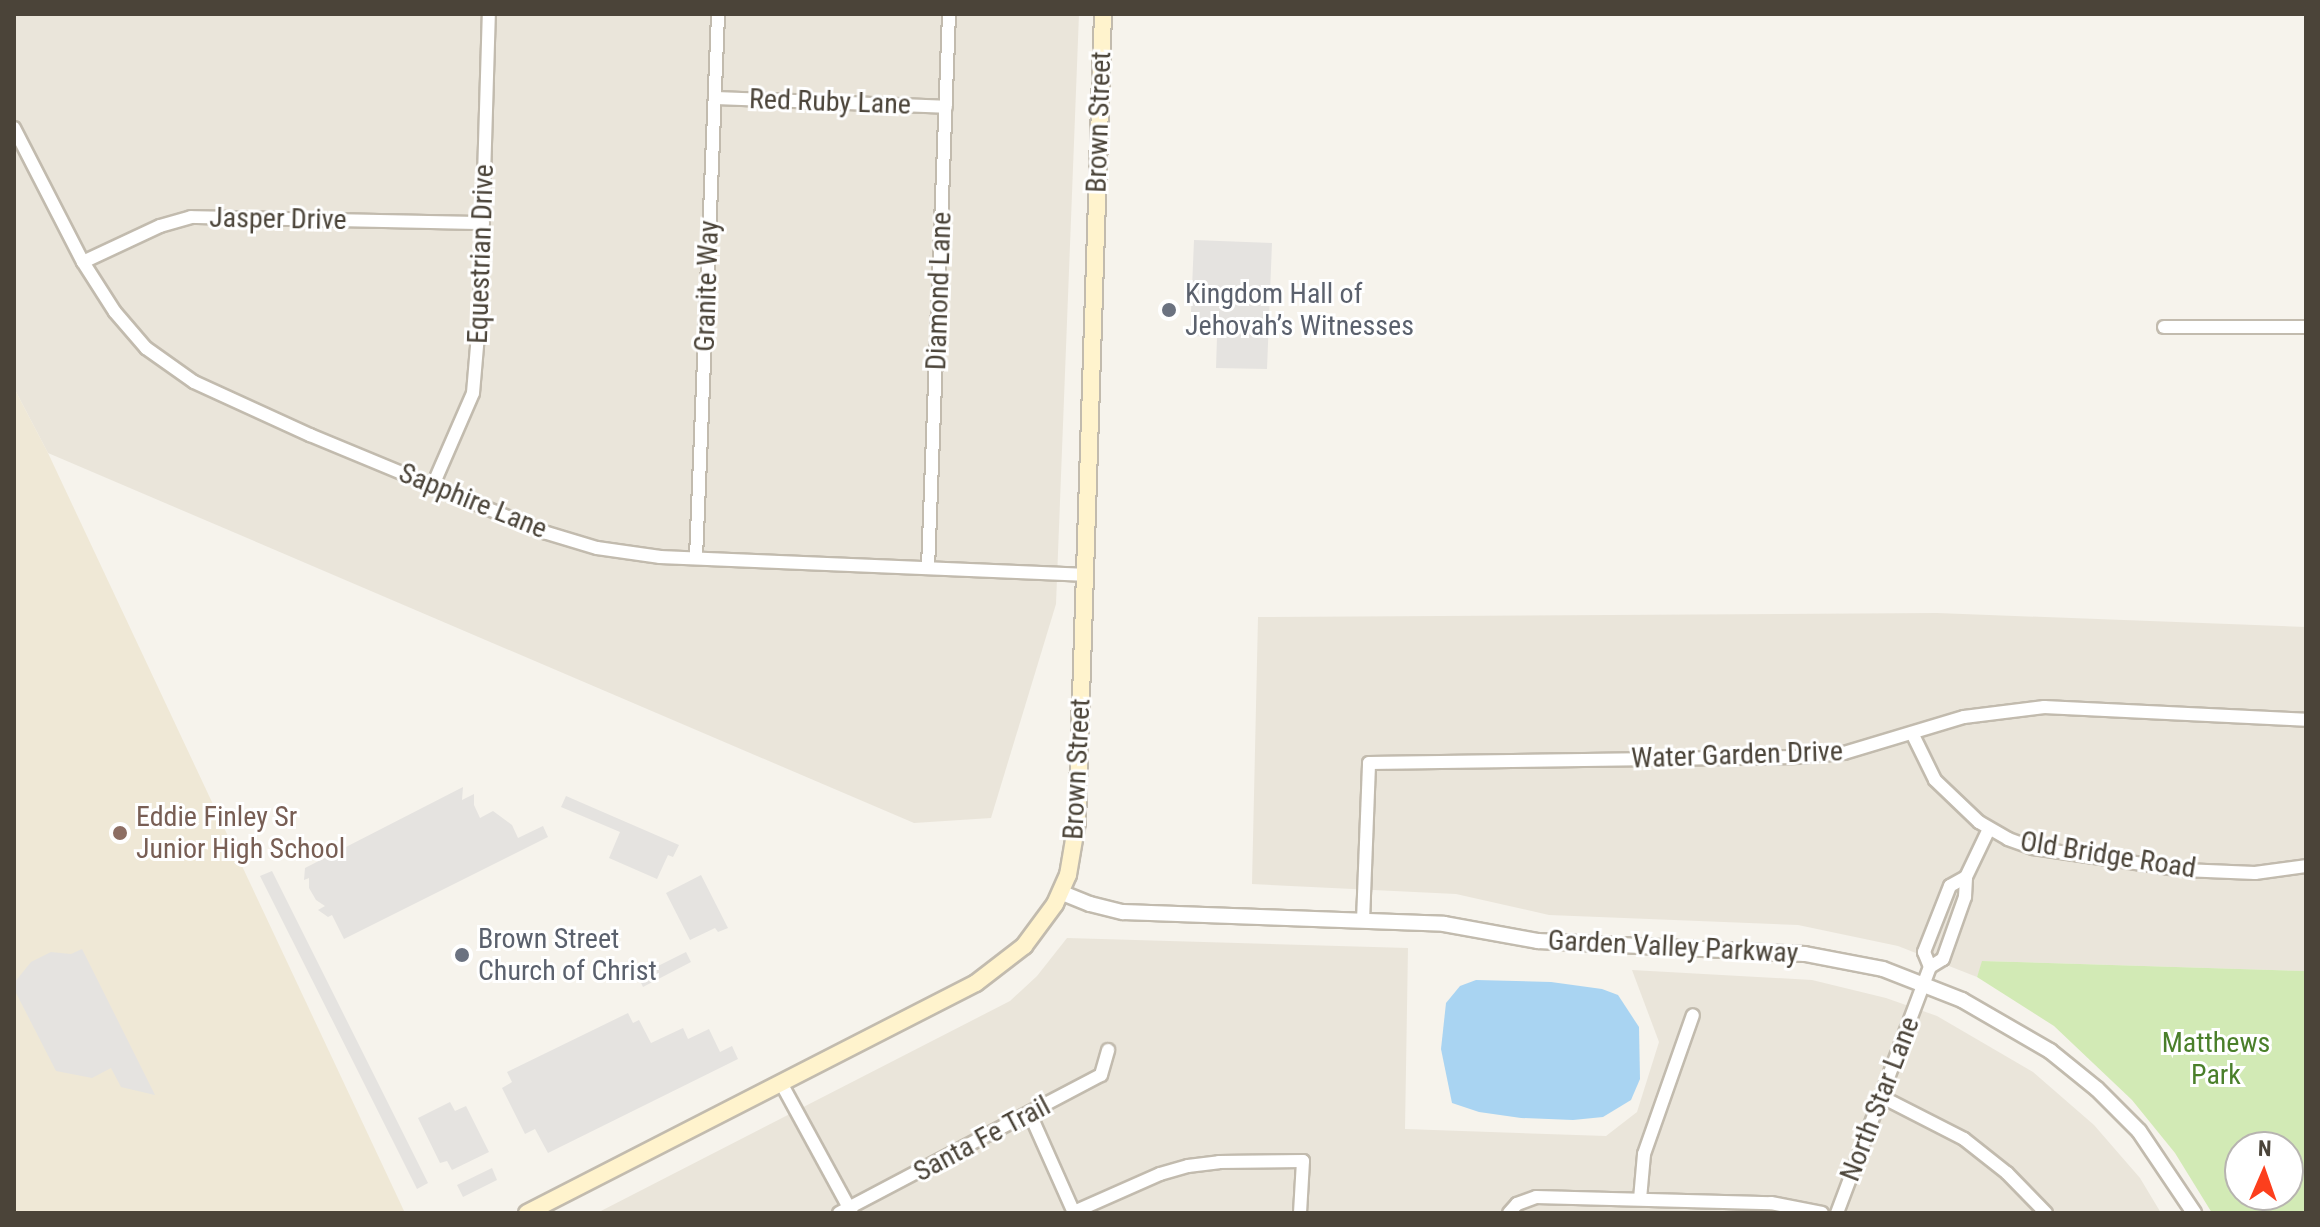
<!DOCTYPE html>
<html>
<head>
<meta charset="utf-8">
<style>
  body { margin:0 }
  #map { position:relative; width:2320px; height:1227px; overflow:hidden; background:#f6f3ec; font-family:"Roboto Condensed",sans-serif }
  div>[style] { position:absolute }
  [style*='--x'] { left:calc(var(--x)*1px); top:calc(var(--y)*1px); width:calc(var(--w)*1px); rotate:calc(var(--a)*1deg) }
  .residential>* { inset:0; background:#eae5da }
  .education>* { inset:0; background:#efe8d6 }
  .green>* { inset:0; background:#d2eab5 }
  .parking>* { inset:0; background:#e5e3e0 }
  .water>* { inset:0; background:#a9d4f2 }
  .roads { filter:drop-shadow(2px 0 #c2bbae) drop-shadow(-2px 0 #c2bbae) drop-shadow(0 2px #c2bbae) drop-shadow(0 -2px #c2bbae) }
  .minor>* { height:12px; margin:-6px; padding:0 6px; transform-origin:6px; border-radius:6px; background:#fff }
  .tertiary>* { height:14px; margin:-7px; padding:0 7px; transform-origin:7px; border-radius:7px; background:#fff }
  .secondary>* { height:16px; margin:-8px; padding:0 8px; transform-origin:8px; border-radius:8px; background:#fff3cd }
  .dots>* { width:22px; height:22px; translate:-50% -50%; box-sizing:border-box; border:4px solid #fff; border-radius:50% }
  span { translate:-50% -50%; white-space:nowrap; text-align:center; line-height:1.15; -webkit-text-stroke:6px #fff; paint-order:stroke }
  .street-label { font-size:28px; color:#4b4439 }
  .worship-label { font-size:28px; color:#5b616d }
  .left { translate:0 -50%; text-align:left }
  .education-label { font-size:28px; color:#785e54 }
  .park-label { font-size:28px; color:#4a7f2a }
  .frame { position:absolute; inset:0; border:16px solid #4b4439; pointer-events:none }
  .north { position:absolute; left:2224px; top:1131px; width:80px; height:80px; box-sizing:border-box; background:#fff; border:2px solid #b7b4b0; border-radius:50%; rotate:2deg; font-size:22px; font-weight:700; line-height:32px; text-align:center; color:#4b4439 }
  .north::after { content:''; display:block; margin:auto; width:28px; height:36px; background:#fc3f1d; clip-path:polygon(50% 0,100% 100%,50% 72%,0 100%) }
</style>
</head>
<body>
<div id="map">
  <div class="residential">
    <i style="clip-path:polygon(14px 14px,1079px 14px,1056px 604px,991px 818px,914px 823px,48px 453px,14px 388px)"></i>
    <i style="clip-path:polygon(1937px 613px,2306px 627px,2306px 971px,1983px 961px,1977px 977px,1898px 946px,1798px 925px,1549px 915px,1456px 894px,1252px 884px,1258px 617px)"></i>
    <i style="clip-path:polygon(1067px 938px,1408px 948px,1405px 1129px,1606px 1136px,1637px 1112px,1659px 1042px,1632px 970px,1812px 980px,1886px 998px,1937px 1016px,2033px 1072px,2094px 1125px,2140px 1178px,2161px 1213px,597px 1213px,1010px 1001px,1037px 976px)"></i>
  </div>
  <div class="education">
    <i style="clip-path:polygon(14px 388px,48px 453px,405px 1213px,14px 1213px)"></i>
  </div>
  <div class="green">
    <i style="clip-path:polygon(evenodd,1982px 961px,2306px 971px,2306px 1213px,2212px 1213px,2175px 1153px,2132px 1100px,2054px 1026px,1977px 977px,1982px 961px,2240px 1147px,2288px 1147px,2288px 1195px,2240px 1195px,2240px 1147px)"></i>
  </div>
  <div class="parking">
    <i style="clip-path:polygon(1194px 240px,1272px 243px,1267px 369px,1216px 368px,1217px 337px,1190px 336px)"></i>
    <i style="clip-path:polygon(463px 787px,462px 800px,474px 794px,474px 805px,480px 818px,493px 811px,512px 825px,518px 838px,543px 826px,548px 837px,344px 939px,332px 915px,328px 917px,318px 910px,325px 906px,316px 900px,309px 888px,309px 878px,304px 880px,305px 868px)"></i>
    <i style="clip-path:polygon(566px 796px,679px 845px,673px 857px,668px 855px,657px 879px,609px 858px,620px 832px,561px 807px)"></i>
    <i style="clip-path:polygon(272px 871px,428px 1183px,417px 1189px,260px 876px)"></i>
    <i style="clip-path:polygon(701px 875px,728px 928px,718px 932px,715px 928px,690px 940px,666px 893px)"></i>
    <i style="clip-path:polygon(82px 949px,155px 1095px,121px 1087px,111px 1068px,92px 1078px,56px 1071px,14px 989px,14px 983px,31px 962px,51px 952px,71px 954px)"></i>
    <i style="clip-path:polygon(686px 952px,691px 962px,643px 987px,638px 976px)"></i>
    <i style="clip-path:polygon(628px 1013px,633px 1023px,639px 1020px,651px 1043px,683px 1028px,688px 1039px,709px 1029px,720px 1052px,732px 1046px,738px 1059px,548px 1153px,535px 1129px,525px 1134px,502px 1088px,512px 1082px,507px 1072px)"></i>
    <i style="clip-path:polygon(450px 1102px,455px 1111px,466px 1106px,489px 1152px,452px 1170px,447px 1161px,440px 1163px,418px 1118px)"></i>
    <i style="clip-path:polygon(492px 1168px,497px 1180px,463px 1197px,457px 1185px)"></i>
  </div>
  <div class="water">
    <i style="clip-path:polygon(1476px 980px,1551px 982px,1602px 989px,1618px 995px,1639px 1027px,1640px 1079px,1631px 1100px,1603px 1117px,1573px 1120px,1521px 1118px,1479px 1112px,1452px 1103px,1441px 1049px,1446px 1003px,1460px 986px)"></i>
  </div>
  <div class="roads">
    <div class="minor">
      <i style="--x:715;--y:98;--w:231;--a:2.2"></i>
      <i style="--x:14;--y:128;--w:151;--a:62.8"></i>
      <i style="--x:83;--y:262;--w:59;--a:57.4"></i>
      <i style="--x:115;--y:312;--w:48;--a:49.3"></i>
      <i style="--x:146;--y:348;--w:59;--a:35.3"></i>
      <i style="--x:194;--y:382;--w:128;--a:24.6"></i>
      <i style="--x:310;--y:435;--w:256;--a:22.5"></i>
      <i style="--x:547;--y:533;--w:52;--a:16.7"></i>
      <i style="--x:597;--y:548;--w:64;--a:8.1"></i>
      <i style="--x:660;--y:557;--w:423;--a:2.4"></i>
      <i style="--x:83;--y:262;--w:85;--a:-25.1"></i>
      <i style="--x:160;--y:226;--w:32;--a:-16"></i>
      <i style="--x:191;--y:217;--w:292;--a:1.2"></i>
      <i style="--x:2164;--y:327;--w:142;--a:0"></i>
      <i style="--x:433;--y:485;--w:100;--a:-66.5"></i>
      <i style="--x:473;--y:393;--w:81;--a:-85.1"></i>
      <i style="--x:480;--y:312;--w:298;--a:-88.3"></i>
      <i style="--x:696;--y:558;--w:544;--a:-87.68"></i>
      <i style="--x:928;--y:568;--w:554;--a:-87.83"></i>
      <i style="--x:1912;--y:733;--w:52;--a:63.9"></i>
      <i style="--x:1935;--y:780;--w:61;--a:43.7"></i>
      <i style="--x:1979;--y:822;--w:34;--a:30"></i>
      <i style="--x:2008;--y:839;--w:27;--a:20"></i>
      <i style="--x:2033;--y:848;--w:152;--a:8.3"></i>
      <i style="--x:2183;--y:870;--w:72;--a:2.4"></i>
      <i style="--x:2255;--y:873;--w:51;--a:-7.8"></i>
      <i style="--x:1966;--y:877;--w:53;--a:-64.4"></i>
      <i style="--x:1363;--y:921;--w:158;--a:-87.8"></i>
      <i style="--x:1369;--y:763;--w:430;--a:-0.8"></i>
      <i style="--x:1799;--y:757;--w:45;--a:-5.1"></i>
      <i style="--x:1844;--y:753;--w:125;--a:-16.7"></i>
      <i style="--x:1964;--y:717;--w:81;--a:-7.1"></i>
      <i style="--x:2044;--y:707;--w:262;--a:2.8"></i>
      <i style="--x:781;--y:1083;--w:148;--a:61.4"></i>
      <i style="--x:1882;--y:1097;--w:92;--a:27.1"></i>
      <i style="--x:1964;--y:1139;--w:55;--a:38.3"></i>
      <i style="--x:2007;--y:1173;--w:56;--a:45.7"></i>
      <i style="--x:1030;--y:1114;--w:108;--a:66"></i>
      <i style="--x:1640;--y:1199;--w:45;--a:-84.9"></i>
      <i style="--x:1644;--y:1154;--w:147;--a:-70.6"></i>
      <i style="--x:1074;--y:1212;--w:94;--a:-23.8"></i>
      <i style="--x:1160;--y:1174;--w:29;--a:-16"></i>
      <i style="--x:1188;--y:1166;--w:31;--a:-7"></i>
      <i style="--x:1219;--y:1162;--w:84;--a:-0.7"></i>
      <i style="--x:1303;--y:1161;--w:52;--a:93.3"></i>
      <i style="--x:839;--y:1213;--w:296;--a:-27.8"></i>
      <i style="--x:1101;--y:1075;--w:26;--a:-74"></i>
      <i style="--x:1509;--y:1213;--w:12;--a:-48"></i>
      <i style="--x:1517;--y:1204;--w:20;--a:-20"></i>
      <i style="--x:1536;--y:1197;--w:235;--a:1.5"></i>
      <i style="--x:1771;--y:1203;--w:52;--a:11.1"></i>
      <i style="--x:1837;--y:1213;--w:263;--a:-69.3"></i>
      <i style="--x:1930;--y:967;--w:15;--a:-32"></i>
      <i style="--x:1943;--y:959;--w:66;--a:-70.5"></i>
      <i style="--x:1965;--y:897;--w:20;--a:-87"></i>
      <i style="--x:1966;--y:877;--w:18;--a:151"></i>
      <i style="--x:1950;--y:886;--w:71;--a:111.5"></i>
      <i style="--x:1924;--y:952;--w:16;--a:68"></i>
    </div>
    <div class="tertiary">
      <i style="--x:1060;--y:892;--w:32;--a:22"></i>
      <i style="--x:1090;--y:904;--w:34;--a:14"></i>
      <i style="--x:1123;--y:912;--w:321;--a:2.1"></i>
      <i style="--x:1444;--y:924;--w:96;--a:10.3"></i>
      <i style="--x:1538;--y:941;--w:267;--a:2.8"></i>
      <i style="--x:1805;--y:954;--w:79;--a:10.9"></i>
      <i style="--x:1883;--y:969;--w:85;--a:21.4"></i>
      <i style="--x:1962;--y:1000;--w:102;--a:30.1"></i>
      <i style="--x:2050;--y:1051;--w:60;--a:39"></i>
      <i style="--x:2097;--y:1089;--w:59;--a:45"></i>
      <i style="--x:2139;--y:1131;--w:99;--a:56.1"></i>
    </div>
    <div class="secondary">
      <i style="--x:527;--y:1213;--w:504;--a:-27.12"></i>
      <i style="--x:976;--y:983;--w:61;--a:-37.6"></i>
      <i style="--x:1024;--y:946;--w:52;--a:-53.6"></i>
      <i style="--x:1055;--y:904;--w:32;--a:-66"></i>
      <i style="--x:1068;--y:875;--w:54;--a:-80.4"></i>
      <i style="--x:1077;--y:822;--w:808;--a:-88.16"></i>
    </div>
  </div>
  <div class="dots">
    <i style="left:1169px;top:310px;background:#6b7280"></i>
    <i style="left:120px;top:833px;background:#8d6e63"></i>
    <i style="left:462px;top:955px;background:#6b7280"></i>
  </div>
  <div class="street-label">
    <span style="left:830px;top:102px;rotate:2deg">Red Ruby Lane</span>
    <span style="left:1099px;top:122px;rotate:-88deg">Brown Street</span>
    <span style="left:278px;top:219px;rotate:1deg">Jasper Drive</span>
    <span style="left:481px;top:254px;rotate:-88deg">Equestrian Drive</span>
    <span style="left:707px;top:286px;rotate:-88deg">Granite Way</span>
    <span style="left:939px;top:291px;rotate:-88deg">Diamond Lane</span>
    <span style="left:473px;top:501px;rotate:22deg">Sapphire Lane</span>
    <span style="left:1737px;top:755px;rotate:-2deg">Water Garden Drive</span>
    <span style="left:1077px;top:769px;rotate:-87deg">Brown Street</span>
    <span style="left:2108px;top:855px;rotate:9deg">Old Bridge Road</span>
    <span style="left:1673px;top:947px;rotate:3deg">Garden Valley Parkway</span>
    <span style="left:1880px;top:1099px;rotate:-69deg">North Star Lane</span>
    <span style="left:982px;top:1139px;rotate:-28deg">Santa Fe Trail</span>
  </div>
  <div class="worship-label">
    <span class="left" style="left:1185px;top:310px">Kingdom Hall of<br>Jehovah’s Witnesses</span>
    <span class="left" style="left:478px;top:955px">Brown Street<br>Church of Christ</span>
  </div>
  <div class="education-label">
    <span class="left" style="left:136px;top:833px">Eddie Finley Sr<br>Junior High School</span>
  </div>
  <div class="park-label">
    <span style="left:2216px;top:1059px">Matthews<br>Park</span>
  </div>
  <div class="frame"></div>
  <div class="north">N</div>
</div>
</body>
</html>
